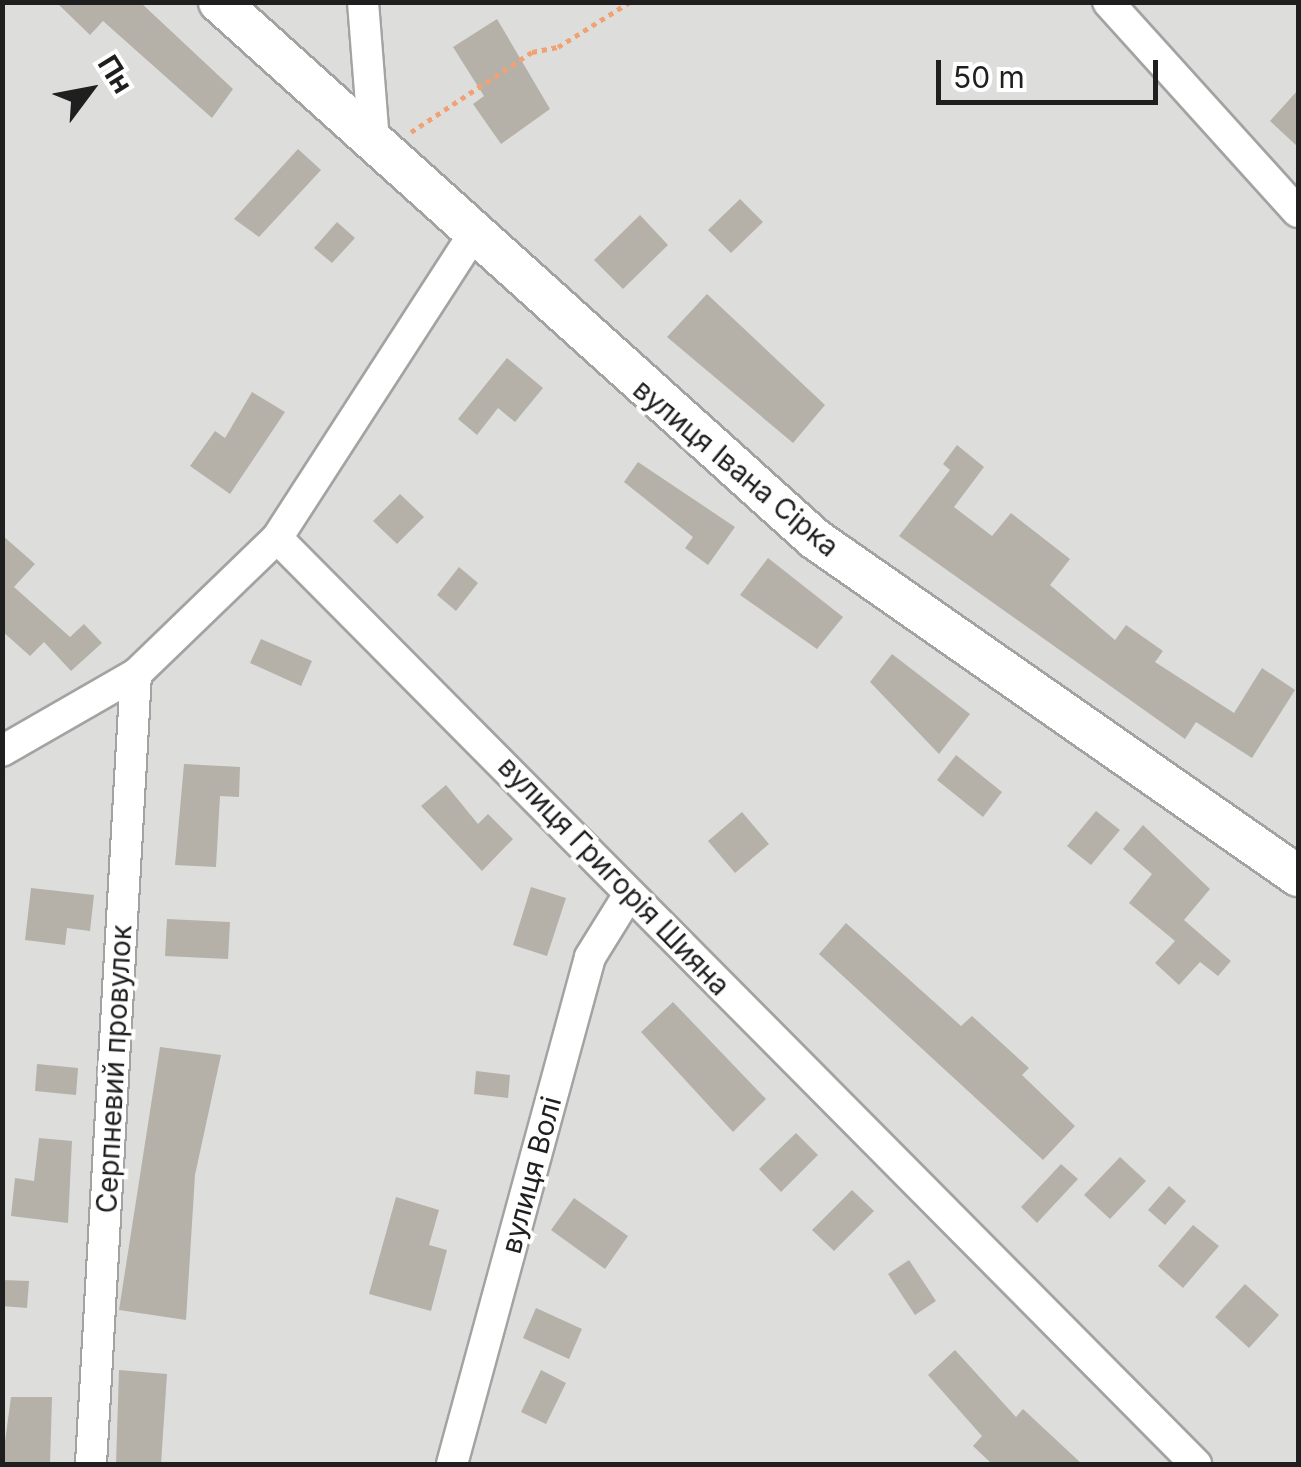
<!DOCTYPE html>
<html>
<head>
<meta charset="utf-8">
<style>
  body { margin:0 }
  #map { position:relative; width:1301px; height:1467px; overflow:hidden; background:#efefe6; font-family:Inter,sans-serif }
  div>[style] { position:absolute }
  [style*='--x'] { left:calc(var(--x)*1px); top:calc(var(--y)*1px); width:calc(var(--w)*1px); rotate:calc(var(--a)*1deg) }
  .residential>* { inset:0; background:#dddddc }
  .building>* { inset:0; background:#b5b1a9 }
  .path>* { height:5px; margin-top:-2.5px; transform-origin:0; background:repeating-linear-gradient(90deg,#f1a275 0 5px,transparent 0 10px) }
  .roads { filter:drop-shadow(2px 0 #a3a3a3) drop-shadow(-2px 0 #a3a3a3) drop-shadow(0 2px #a3a3a3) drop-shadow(0 -2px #a3a3a3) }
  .minor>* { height:30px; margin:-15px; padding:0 15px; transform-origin:15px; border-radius:15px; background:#fff }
  .tertiary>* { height:40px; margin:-20px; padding:0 20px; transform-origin:20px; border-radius:20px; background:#fff }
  span { translate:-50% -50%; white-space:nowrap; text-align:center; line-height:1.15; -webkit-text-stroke:8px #fff; paint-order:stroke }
  .street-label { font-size:28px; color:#1f1f1f }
  .frame { position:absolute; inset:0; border:5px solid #1f1f1f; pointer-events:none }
  .north { position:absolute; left:40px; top:40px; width:100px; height:100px; -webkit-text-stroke:8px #fff; paint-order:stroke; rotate:58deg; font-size:28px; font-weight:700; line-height:40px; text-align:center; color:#1f1f1f }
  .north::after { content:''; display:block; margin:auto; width:35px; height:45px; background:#1f1f1f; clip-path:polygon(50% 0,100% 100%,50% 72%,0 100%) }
  .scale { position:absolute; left:936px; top:60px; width:222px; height:45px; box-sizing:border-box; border:5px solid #1f1f1f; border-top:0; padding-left:12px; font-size:30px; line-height:35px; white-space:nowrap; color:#1f1f1f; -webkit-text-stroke:8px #fff; paint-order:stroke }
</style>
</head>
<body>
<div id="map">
  <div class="residential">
    <i style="clip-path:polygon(3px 3px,1298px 3px,1298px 1464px,3px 1464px)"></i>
  </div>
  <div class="building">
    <i style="clip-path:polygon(56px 2px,140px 2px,233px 89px,212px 118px,103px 21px,90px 35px)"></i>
    <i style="clip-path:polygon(497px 19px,550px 109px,501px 144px,473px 104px,484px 96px,453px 47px)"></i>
    <i style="clip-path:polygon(1298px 90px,1298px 147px,1270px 121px)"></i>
    <i style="clip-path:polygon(298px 149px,321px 170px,259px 237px,234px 219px)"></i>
    <i style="clip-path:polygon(740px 199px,763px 222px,731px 253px,708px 230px)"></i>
    <i style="clip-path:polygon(640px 215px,668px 245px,623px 289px,594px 260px)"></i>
    <i style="clip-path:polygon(337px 222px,355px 238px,332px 263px,314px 248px)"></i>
    <i style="clip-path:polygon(707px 294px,825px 405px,793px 443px,667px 337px)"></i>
    <i style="clip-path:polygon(507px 358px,543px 388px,515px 422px,498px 408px,477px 435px,458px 419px)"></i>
    <i style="clip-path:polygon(252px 392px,285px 412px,230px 494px,190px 466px,215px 431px,225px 438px)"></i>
    <i style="clip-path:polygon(957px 445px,984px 467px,954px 507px,992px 536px,1011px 513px,1070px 559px,1050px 585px,1115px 640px,1126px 625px,1163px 651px,1155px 662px,1234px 713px,1262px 668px,1295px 690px,1252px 758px,1196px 722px,1185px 739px,899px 536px,950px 470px,943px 464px)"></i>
    <i style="clip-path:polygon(638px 462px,735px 527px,708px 565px,685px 548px,693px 537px,624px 482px)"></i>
    <i style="clip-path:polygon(400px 494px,424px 517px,397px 544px,373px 521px)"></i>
    <i style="clip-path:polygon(2px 535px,35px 564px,14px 587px,70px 637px,84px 624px,102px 643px,71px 671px,44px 642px,30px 656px,2px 631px)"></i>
    <i style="clip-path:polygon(768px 558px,843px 617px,817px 649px,740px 595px)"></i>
    <i style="clip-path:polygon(459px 567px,478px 583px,456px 611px,437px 595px)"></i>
    <i style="clip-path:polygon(261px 639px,312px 661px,301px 686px,250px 663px)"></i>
    <i style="clip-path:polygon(892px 654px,970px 714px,939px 754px,870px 682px)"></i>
    <i style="clip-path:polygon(956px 755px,1002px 792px,983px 817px,937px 780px)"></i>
    <i style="clip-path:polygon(184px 764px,240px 767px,239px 797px,220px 796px,216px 867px,175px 865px)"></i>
    <i style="clip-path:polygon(446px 785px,478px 824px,488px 814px,513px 839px,482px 871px,421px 806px)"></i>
    <i style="clip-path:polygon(1096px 811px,1120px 830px,1091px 865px,1067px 846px)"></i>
    <i style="clip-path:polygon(742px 812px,769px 844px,735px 873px,708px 841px)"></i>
    <i style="clip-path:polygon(1143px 825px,1210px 889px,1184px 920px,1231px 961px,1218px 976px,1200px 962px,1179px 985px,1155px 963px,1175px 941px,1129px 903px,1152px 874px,1123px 849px)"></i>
    <i style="clip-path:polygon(531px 887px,566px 898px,547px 956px,513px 945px)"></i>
    <i style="clip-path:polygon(31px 888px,94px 895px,90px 931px,67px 928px,65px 945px,25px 940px)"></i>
    <i style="clip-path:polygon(167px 919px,230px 922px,228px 959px,165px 956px)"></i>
    <i style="clip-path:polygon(846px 923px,961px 1026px,972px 1016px,1029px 1068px,1022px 1075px,1075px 1126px,1043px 1160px,819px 954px)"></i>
    <i style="clip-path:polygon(673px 1002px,766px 1099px,733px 1132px,641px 1032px)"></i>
    <i style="clip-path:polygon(160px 1047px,221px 1055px,195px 1175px,186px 1320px,119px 1310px)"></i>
    <i style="clip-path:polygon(37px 1064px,78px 1068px,76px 1095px,35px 1091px)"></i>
    <i style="clip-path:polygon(476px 1071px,510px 1075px,508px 1098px,474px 1094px)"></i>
    <i style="clip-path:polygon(796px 1133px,818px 1155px,781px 1192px,759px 1169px)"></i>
    <i style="clip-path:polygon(39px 1138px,72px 1141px,68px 1223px,11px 1216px,15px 1178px,34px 1181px)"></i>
    <i style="clip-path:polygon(1120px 1157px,1146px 1181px,1110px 1219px,1084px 1195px)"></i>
    <i style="clip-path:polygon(1061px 1164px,1078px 1179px,1037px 1223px,1021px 1207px)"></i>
    <i style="clip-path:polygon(1169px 1186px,1186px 1201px,1165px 1225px,1148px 1210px)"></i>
    <i style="clip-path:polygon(852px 1190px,874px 1211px,834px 1251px,812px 1230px)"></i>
    <i style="clip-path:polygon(396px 1197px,439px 1210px,429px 1245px,447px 1250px,431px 1311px,369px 1294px)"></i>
    <i style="clip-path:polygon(574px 1198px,628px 1236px,605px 1269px,551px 1230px)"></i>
    <i style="clip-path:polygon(1193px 1225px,1219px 1246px,1183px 1288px,1158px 1266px)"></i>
    <i style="clip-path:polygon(909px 1260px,936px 1301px,915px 1315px,888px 1274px)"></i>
    <i style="clip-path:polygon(2px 1280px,29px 1281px,27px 1308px,2px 1306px)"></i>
    <i style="clip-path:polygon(1245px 1284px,1279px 1315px,1249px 1348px,1215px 1317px)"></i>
    <i style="clip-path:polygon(536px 1308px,582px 1329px,569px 1359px,523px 1338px)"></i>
    <i style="clip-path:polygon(955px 1350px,1016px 1417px,1023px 1409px,1082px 1464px,992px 1464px,973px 1446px,982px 1436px,928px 1375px)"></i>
    <i style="clip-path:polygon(119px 1370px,167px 1374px,161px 1464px,116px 1464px)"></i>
    <i style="clip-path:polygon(541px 1370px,566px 1383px,546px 1424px,521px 1412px)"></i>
    <i style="clip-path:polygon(11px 1397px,52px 1397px,50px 1464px,2px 1464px)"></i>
  </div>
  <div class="path">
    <i style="--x:411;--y:132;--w:145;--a:-33.5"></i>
    <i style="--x:532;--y:52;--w:26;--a:-11"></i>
    <i style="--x:558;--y:47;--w:85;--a:-32"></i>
  </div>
  <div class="roads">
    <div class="minor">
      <i style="--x:363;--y:2;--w:140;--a:85.5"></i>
      <i style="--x:1108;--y:2;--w:283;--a:47.9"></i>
      <i style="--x:277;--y:538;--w:362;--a:-57.1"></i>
      <i style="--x:2;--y:751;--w:155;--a:-29.9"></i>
      <i style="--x:136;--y:674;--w:196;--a:-44"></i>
      <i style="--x:277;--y:538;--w:1305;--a:45.22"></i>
      <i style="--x:91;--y:1464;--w:791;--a:-86.74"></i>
      <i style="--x:452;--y:1464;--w:525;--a:-74.77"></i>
      <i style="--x:590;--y:957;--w:74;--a:-58.2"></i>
    </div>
    <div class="tertiary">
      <i style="--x:219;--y:2;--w:802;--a:42.02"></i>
      <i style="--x:815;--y:539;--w:589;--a:34.9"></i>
    </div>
  </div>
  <div class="street-label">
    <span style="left:736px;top:468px;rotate:40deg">вулиця Івана Сірка</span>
    <span style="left:614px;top:876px;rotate:46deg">вулиця Григорія Шияна</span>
    <span style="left:114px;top:1069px;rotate:-87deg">Серпневий провулок</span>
    <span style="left:531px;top:1175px;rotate:-75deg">вулиця Волі</span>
  </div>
  <div class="frame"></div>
  <div class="north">Пн</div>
  <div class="scale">50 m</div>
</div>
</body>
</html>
